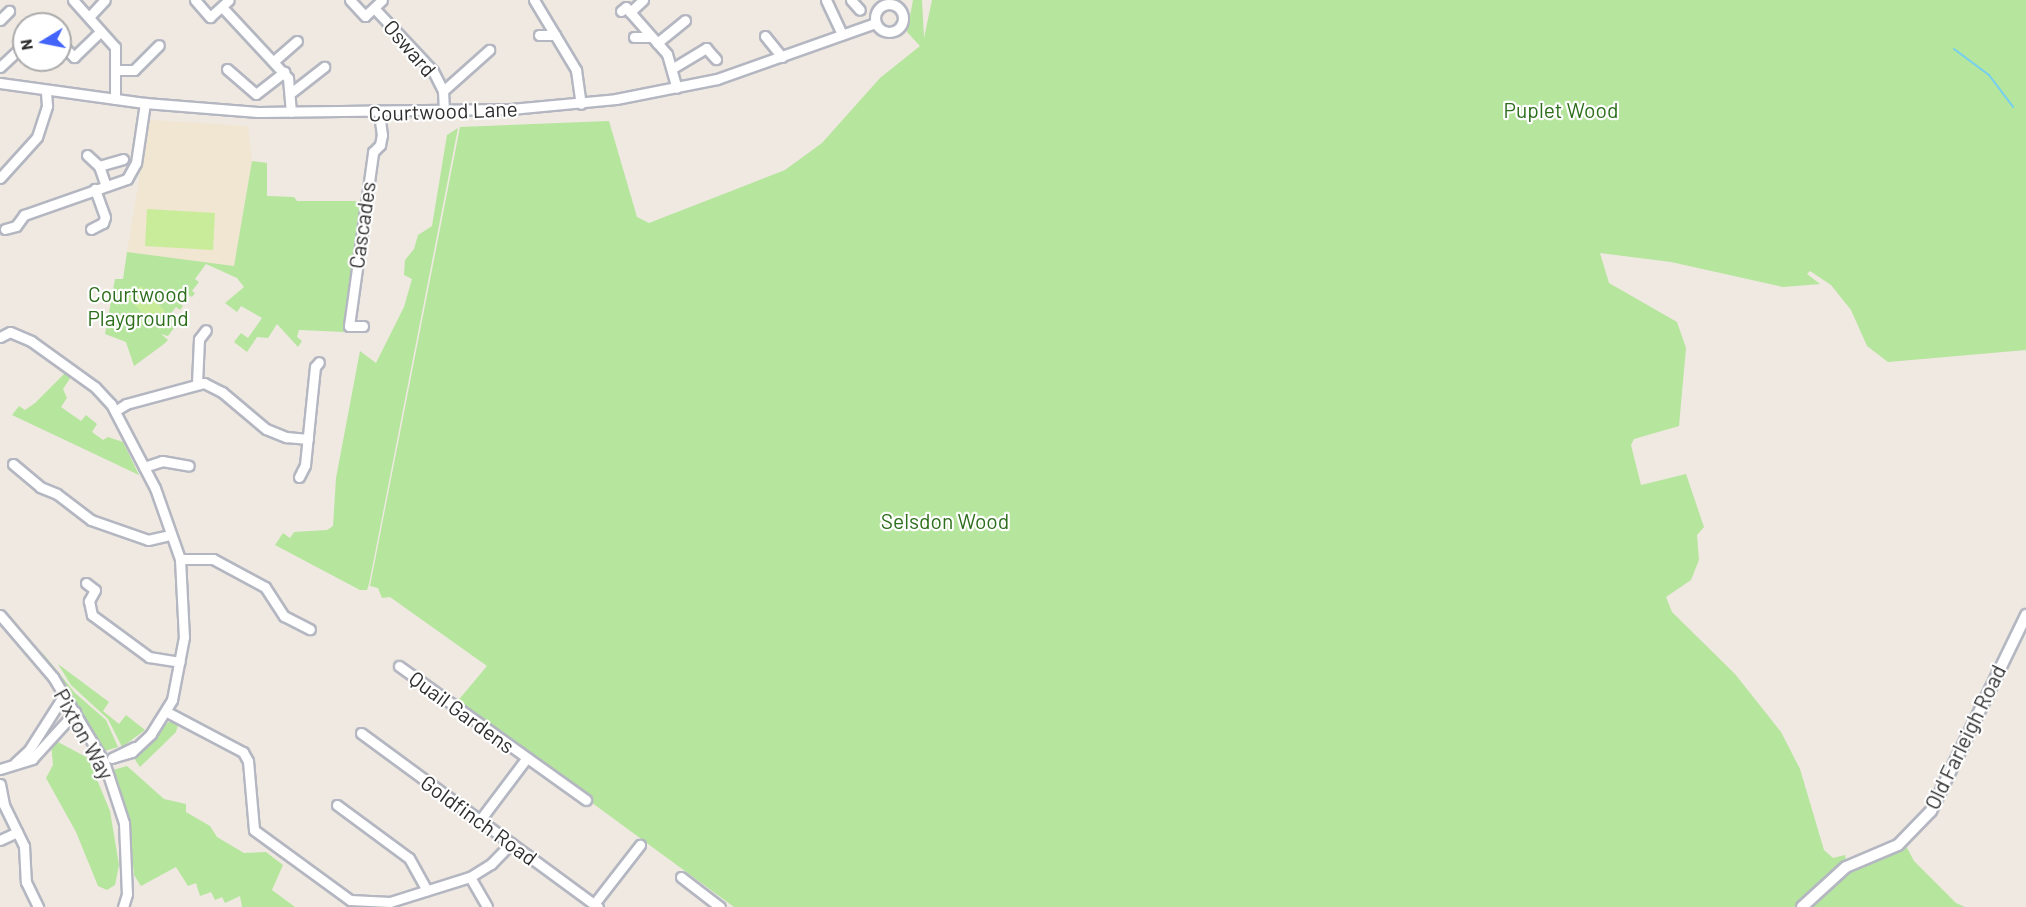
<!DOCTYPE html>
<html>
<head>
<meta charset="utf-8">
<style>
  body { margin:0 }
  #map { position:relative; width:2026px; height:907px; overflow:hidden; background:#efe9e1; font-family:Barlow,sans-serif }
  div>[style] { position:absolute }
  [style*='--x'] { left:calc(var(--x)*1px); top:calc(var(--y)*1px); width:calc(var(--w)*1px); rotate:calc(var(--a)*1deg) }
  .education>* { inset:0; background:#f0e6d1 }
  .green>* { inset:0; background:#b6e59e }
  .pitch>* { inset:0; background:#c9ec9a }
  .stream>* { height:2px; margin:-1px; padding:0 1px; transform-origin:1px; border-radius:1px; background:#75cff0 }
  .roads { filter:drop-shadow(2px 0 #b4b7c1) drop-shadow(-2px 0 #b4b7c1) drop-shadow(0 2px #b4b7c1) drop-shadow(0 -2px #b4b7c1) }
  .minor>* { height:9px; margin:-4.5px; padding:0 4.5px; transform-origin:4.5px; border-radius:4.5px; background:#fff }
  .minor>.ring { margin:-4.5px; padding:0; box-sizing:content-box; background:none; border:9px solid #fff; border-radius:50% }
  .tertiary>* { height:10px; margin:-5px; padding:0 5px; transform-origin:5px; border-radius:5px; background:#fff }
  span { translate:-50% -50%; white-space:nowrap; text-align:center; line-height:1.15; -webkit-text-stroke:4.5px #fff; paint-order:stroke }
  .street-label { font-size:21px; color:#2e2e2e }
  .park-label { font-size:21px; color:#2c6e1b }
  .north { position:absolute; left:12px; top:12px; width:60px; height:60px; box-sizing:border-box; background:#fff; border:2px solid #ababab; border-radius:50%; rotate:260deg; font-size:16px; font-weight:700; line-height:24px; text-align:center; color:#2e2e2e }
  .north::after { content:''; display:block; margin:auto; width:21px; height:27px; background:#4264fb; clip-path:polygon(50% 0,100% 100%,50% 72%,0 100%) }
</style>
</head>
<body>
<div id="map">
  <div class="education">
    <i style="clip-path:polygon(149px 120px,248px 126px,252px 161px,234px 266px,127px 252px)"></i>
  </div>
  <div class="green">
    <i style="clip-path:polygon(913px 0,922px 0,924px 38px,932px 0,2026px 0,2026px 350px,1888px 362px,1867px 346px,1851px 310px,1831px 285px,1810px 271px,1807px 274px,1820px 284px,1783px 287px,1671px 262px,1600px 253px,1609px 283px,1677px 322px,1686px 348px,1679px 426px,1634px 439px,1631px 445px,1641px 485px,1686px 474px,1704px 527px,1697px 535px,1699px 560px,1691px 580px,1666px 597px,1672px 612px,1735px 674px,1781px 732px,1800px 769px,1824px 850px,1833px 858px,1845px 855px,1846px 861px,1795px 907px,734px 907px,456px 703px,487px 666px,390px 597px,382px 598px,378px 588px,370px 586px,460px 127px,609px 121px,637px 217px,649px 223px,785px 170px,822px 143px,880px 78px,920px 46px,907px 32px)"></i>
    <i style="clip-path:polygon(458px 128px,369px 584px,367px 590px,360px 590px,275px 545px,283px 533px,290px 538px,294px 532px,327px 530px,333px 526px,336px 478px,360px 351px,376px 363px,404px 307px,412px 279px,404px 275px,405px 260px,414px 249px,418px 235px,432px 226px,447px 135px)"></i>
    <i style="clip-path:polygon(252px 161px,267px 163px,267px 196px,294px 197px,297px 201px,362px 201px,345px 332px,299px 330px,297px 337px,302px 341px,298px 347px,277px 324px,268px 338px,257px 337px,247px 352px,234px 342px,241px 333px,248px 338px,262px 318px,241px 306px,237px 312px,225px 303px,244px 287px,237px 278px,206px 264px,195px 279px,199px 282px,192px 291px,195px 293px,192px 297px,185px 293px,178px 302px,183px 306px,180px 310px,176px 307px,171px 313px,174px 328px,168px 336px,161px 334px,168px 340px,164px 344px,134px 366px,126px 342px,105px 334px,115px 279px,123px 279px,127px 252px,234px 266px)"></i>
    <i style="clip-path:polygon(65px 373px,71px 377px,63px 389px,67px 398px,61px 407px,81px 421px,86px 415px,97px 424px,92px 432px,103px 440px,108px 437px,123px 442px,139px 475px,12px 415px,19px 406px,25px 410px,35px 403px)"></i>
    <i style="clip-path:polygon(42px 652px,75px 693px,106px 720px,118px 747px,105px 751px,100px 748px)"></i>
    <i style="clip-path:polygon(58px 664px,109px 702px,103px 711px,119px 724px,126px 715px,145px 730px,122px 747px,108px 719px,71px 685px)"></i>
    <i style="clip-path:polygon(172px 719px,179px 722px,176px 732px,140px 767px,132px 755px)"></i>
    <i style="clip-path:polygon(56px 741px,88px 758px,110px 811px,119px 865px,115px 885px,107px 890px,98px 886px,76px 832px,46px 778px,53px 765px,51px 744px)"></i>
    <i style="clip-path:polygon(127px 766px,164px 799px,186px 804px,186px 812px,210px 826px,217px 837px,244px 853px,266px 852px,283px 865px,272px 890px,295px 907px,242px 907px,240px 896px,225px 903px,222px 897px,215px 900px,211px 892px,200px 896px,196px 883px,188px 886px,176px 867px,141px 886px,134px 875px,129px 823px,113px 770px)"></i>
    <i style="clip-path:polygon(1905px 844px,1914px 861px,1956px 903px,1965px 907px,1811px 907px,1847px 873px)"></i>
  </div>
  <div class="pitch">
    <i style="clip-path:polygon(147px 209px,215px 213px,213px 250px,145px 246px)"></i>
    <i style="clip-path:polygon(141px 286px,165px 311px,152px 323px,128px 298px)"></i>
  </div>
  <div class="stream">
    <i style="--x:1954;--y:49;--w:44;--a:36.6"></i>
    <i style="--x:1989;--y:75;--w:40;--a:53"></i>
  </div>
  <div class="roads">
    <div class="minor">
      <i style="--x:73;--y:0;--w:63;--a:48.2"></i>
      <i style="--x:115;--y:47;--w:52;--a:90"></i>
      <i style="--x:195;--y:0;--w:23;--a:49"></i>
      <i style="--x:210;--y:17;--w:25;--a:-42"></i>
      <i style="--x:350;--y:0;--w:22;--a:47"></i>
      <i style="--x:365;--y:16;--w:23;--a:-43"></i>
      <i style="--x:534;--y:0;--w:82;--a:59"></i>
      <i style="--x:576;--y:70;--w:34;--a:82"></i>
      <i style="--x:643;--y:0;--w:18;--a:137"></i>
      <i style="--x:630;--y:12;--w:56;--a:48.6"></i>
      <i style="--x:667;--y:54;--w:35;--a:74"></i>
      <i style="--x:826;--y:0;--w:38;--a:65"></i>
      <i style="--x:851;--y:0;--w:13;--a:48"></i>
      <i class="ring" style="left:875px;top:4px;width:19px;height:19px"></i>
      <i style="--x:222;--y:7;--w:97;--a:47.1"></i>
      <i style="--x:288;--y:78;--w:34;--a:85"></i>
      <i style="--x:374;--y:8;--w:86;--a:46.9"></i>
      <i style="--x:433;--y:71;--w:22;--a:63"></i>
      <i style="--x:443;--y:91;--w:19;--a:87"></i>
      <i style="--x:621;--y:11;--w:6;--a:-39"></i>
      <i style="--x:626;--y:7;--w:6;--a:51"></i>
      <i style="--x:89;--y:17;--w:23;--a:-47"></i>
      <i style="--x:0;--y:20;--w:13;--a:-45"></i>
      <i style="--x:539;--y:35;--w:16;--a:0"></i>
      <i style="--x:765;--y:36;--w:27;--a:51"></i>
      <i style="--x:634;--y:37;--w:16;--a:0"></i>
      <i style="--x:60;--y:43;--w:20;--a:45"></i>
      <i style="--x:74;--y:57;--w:37;--a:-44"></i>
      <i style="--x:657;--y:43;--w:36;--a:-39"></i>
      <i style="--x:275;--y:60;--w:29;--a:-41"></i>
      <i style="--x:0;--y:67;--w:33;--a:-43"></i>
      <i style="--x:673;--y:68;--w:39;--a:-31"></i>
      <i style="--x:706;--y:48;--w:15;--a:48"></i>
      <i style="--x:227;--y:69;--w:38;--a:41"></i>
      <i style="--x:256;--y:94;--w:36;--a:-38"></i>
      <i style="--x:117;--y:70;--w:17;--a:0"></i>
      <i style="--x:134;--y:70;--w:35;--a:-45"></i>
      <i style="--x:0;--y:83;--w:146;--a:7.9"></i>
      <i style="--x:145;--y:103;--w:113;--a:4.6"></i>
      <i style="--x:258;--y:112;--w:253;--a:-0.7"></i>
      <i style="--x:511;--y:109;--w:105;--a:-5.4"></i>
      <i style="--x:616;--y:99;--w:103;--a:-11.2"></i>
      <i style="--x:717;--y:79;--w:168;--a:-19.5"></i>
      <i style="--x:443;--y:91;--w:62;--a:-41.7"></i>
      <i style="--x:292;--y:92;--w:41;--a:-38"></i>
      <i style="--x:87;--y:155;--w:16;--a:43"></i>
      <i style="--x:99;--y:166;--w:21;--a:71"></i>
      <i style="--x:99;--y:166;--w:25;--a:-16"></i>
      <i style="--x:0;--y:178;--w:55;--a:-47.9"></i>
      <i style="--x:37;--y:137;--w:33;--a:-72"></i>
      <i style="--x:47;--y:106;--w:16;--a:-94"></i>
      <i style="--x:5;--y:229;--w:11;--a:-15"></i>
      <i style="--x:16;--y:226;--w:14;--a:-54"></i>
      <i style="--x:24;--y:215;--w:109;--a:-19.3"></i>
      <i style="--x:127;--y:179;--w:18;--a:-61"></i>
      <i style="--x:136;--y:163;--w:61;--a:-81.5"></i>
      <i style="--x:91;--y:229;--w:13;--a:-27"></i>
      <i style="--x:103;--y:223;--w:6;--a:-72"></i>
      <i style="--x:105;--y:217;--w:30;--a:-110"></i>
      <i style="--x:363;--y:326;--w:14;--a:180"></i>
      <i style="--x:349;--y:326;--w:176;--a:-82.1"></i>
      <i style="--x:373;--y:152;--w:10;--a:-45"></i>
      <i style="--x:380;--y:145;--w:10;--a:-79"></i>
      <i style="--x:382;--y:135;--w:22;--a:-98"></i>
      <i style="--x:0;--y:337;--w:11;--a:-27"></i>
      <i style="--x:10;--y:332;--w:23;--a:23"></i>
      <i style="--x:31;--y:341;--w:79;--a:35.7"></i>
      <i style="--x:95;--y:387;--w:23;--a:47"></i>
      <i style="--x:111;--y:404;--w:95;--a:62.4"></i>
      <i style="--x:155;--y:488;--w:75;--a:70.6"></i>
      <i style="--x:180;--y:559;--w:78;--a:87.1"></i>
      <i style="--x:184;--y:637;--w:64;--a:100.8"></i>
      <i style="--x:172;--y:700;--w:40;--a:122"></i>
      <i style="--x:151;--y:734;--w:26;--a:137"></i>
      <i style="--x:132;--y:752;--w:18;--a:164"></i>
      <i style="--x:197;--y:383;--w:44;--a:-87.4"></i>
      <i style="--x:199;--y:339;--w:11;--a:-52"></i>
      <i style="--x:115;--y:411;--w:13;--a:-32"></i>
      <i style="--x:126;--y:404;--w:81;--a:-15.1"></i>
      <i style="--x:204;--y:383;--w:20;--a:27"></i>
      <i style="--x:222;--y:392;--w:57;--a:40.1"></i>
      <i style="--x:266;--y:429;--w:22;--a:22"></i>
      <i style="--x:286;--y:437;--w:22;--a:5"></i>
      <i style="--x:13;--y:464;--w:35;--a:40"></i>
      <i style="--x:40;--y:487;--w:18;--a:22"></i>
      <i style="--x:57;--y:494;--w:43;--a:37.4"></i>
      <i style="--x:91;--y:520;--w:60;--a:19.3"></i>
      <i style="--x:148;--y:540;--w:23;--a:-13"></i>
      <i style="--x:144;--y:467;--w:19;--a:-18"></i>
      <i style="--x:162;--y:461;--w:27;--a:10"></i>
      <i style="--x:299;--y:477;--w:13;--a:-63"></i>
      <i style="--x:305;--y:465;--w:99;--a:-84.2"></i>
      <i style="--x:315;--y:367;--w:6;--a:-51"></i>
      <i style="--x:180;--y:559;--w:33;--a:0"></i>
      <i style="--x:213;--y:559;--w:59;--a:28.3"></i>
      <i style="--x:265;--y:587;--w:35;--a:57"></i>
      <i style="--x:284;--y:616;--w:29;--a:27"></i>
      <i style="--x:86;--y:583;--w:11;--a:38"></i>
      <i style="--x:95;--y:590;--w:13;--a:119"></i>
      <i style="--x:89;--y:601;--w:14;--a:78"></i>
      <i style="--x:92;--y:615;--w:71;--a:36.4"></i>
      <i style="--x:149;--y:657;--w:31;--a:9"></i>
      <i style="--x:0;--y:615;--w:82;--a:49.5"></i>
      <i style="--x:53;--y:677;--w:99;--a:59"></i>
      <i style="--x:104;--y:762;--w:64;--a:71.8"></i>
      <i style="--x:124;--y:823;--w:71;--a:87.6"></i>
      <i style="--x:127;--y:894;--w:14;--a:107"></i>
      <i style="--x:399;--y:666;--w:230;--a:35.6"></i>
      <i style="--x:167;--y:712;--w:86;--a:27.8"></i>
      <i style="--x:243;--y:752;--w:10;--a:61"></i>
      <i style="--x:248;--y:761;--w:69;--a:85"></i>
      <i style="--x:254;--y:830;--w:119;--a:36.1"></i>
      <i style="--x:350;--y:900;--w:40;--a:2.9"></i>
      <i style="--x:390;--y:902;--w:84;--a:-17.4"></i>
      <i style="--x:470;--y:877;--w:25;--a:-32"></i>
      <i style="--x:491;--y:864;--w:29;--a:-46"></i>
      <i style="--x:361;--y:733;--w:294;--a:36.3"></i>
      <i style="--x:112;--y:758;--w:25;--a:-26"></i>
      <i style="--x:15;--y:763;--w:19;--a:-43"></i>
      <i style="--x:29;--y:750;--w:65;--a:-57.5"></i>
      <i style="--x:0;--y:769;--w:34;--a:-17"></i>
      <i style="--x:32;--y:759;--w:64;--a:-47.5"></i>
      <i style="--x:0;--y:784;--w:21;--a:79"></i>
      <i style="--x:4;--y:805;--w:46;--a:64"></i>
      <i style="--x:24;--y:846;--w:36;--a:87"></i>
      <i style="--x:26;--y:882;--w:28;--a:64"></i>
      <i style="--x:337;--y:805;--w:89;--a:36.4"></i>
      <i style="--x:409;--y:858;--w:37;--a:61"></i>
      <i style="--x:480;--y:820;--w:76;--a:-53"></i>
      <i style="--x:0;--y:840;--w:19;--a:-25"></i>
      <i style="--x:470;--y:877;--w:34;--a:60"></i>
      <i style="--x:681;--y:877;--w:49;--a:37.6"></i>
      <i style="--x:594;--y:904;--w:75;--a:-52.1"></i>
    </div>
    <div class="tertiary">
      <i style="--x:1802;--y:907;--w:59;--a:-42.3"></i>
      <i style="--x:1846;--y:867;--w:56;--a:-22.9"></i>
      <i style="--x:1898;--y:845;--w:47;--a:-45.9"></i>
      <i style="--x:1931;--y:811;--w:218;--a:-64.1"></i>
    </div>
  </div>
  <div class="street-label">
    <span style="left:410px;top:48px;rotate:49deg">Osward</span>
    <span style="left:443px;top:111px;rotate:-2deg">Courtwood Lane</span>
    <span style="left:362px;top:225px;rotate:-82deg">Cascades</span>
    <span style="left:462px;top:712px;rotate:36deg">Quail Gardens</span>
    <span style="left:84px;top:734px;rotate:61deg">Pixton Way</span>
    <span style="left:1965px;top:737px;rotate:-64deg">Old Farleigh Road</span>
    <span style="left:479px;top:820px;rotate:36deg">Goldfinch Road</span>
  </div>
  <div class="park-label">
    <span style="left:1561px;top:110px">Puplet Wood</span>
    <span style="left:138px;top:306px">Courtwood<br>Playground</span>
    <span style="left:945px;top:521px">Selsdon Wood</span>
  </div>
  <div class="north">N</div>
</div>
</body>
</html>
